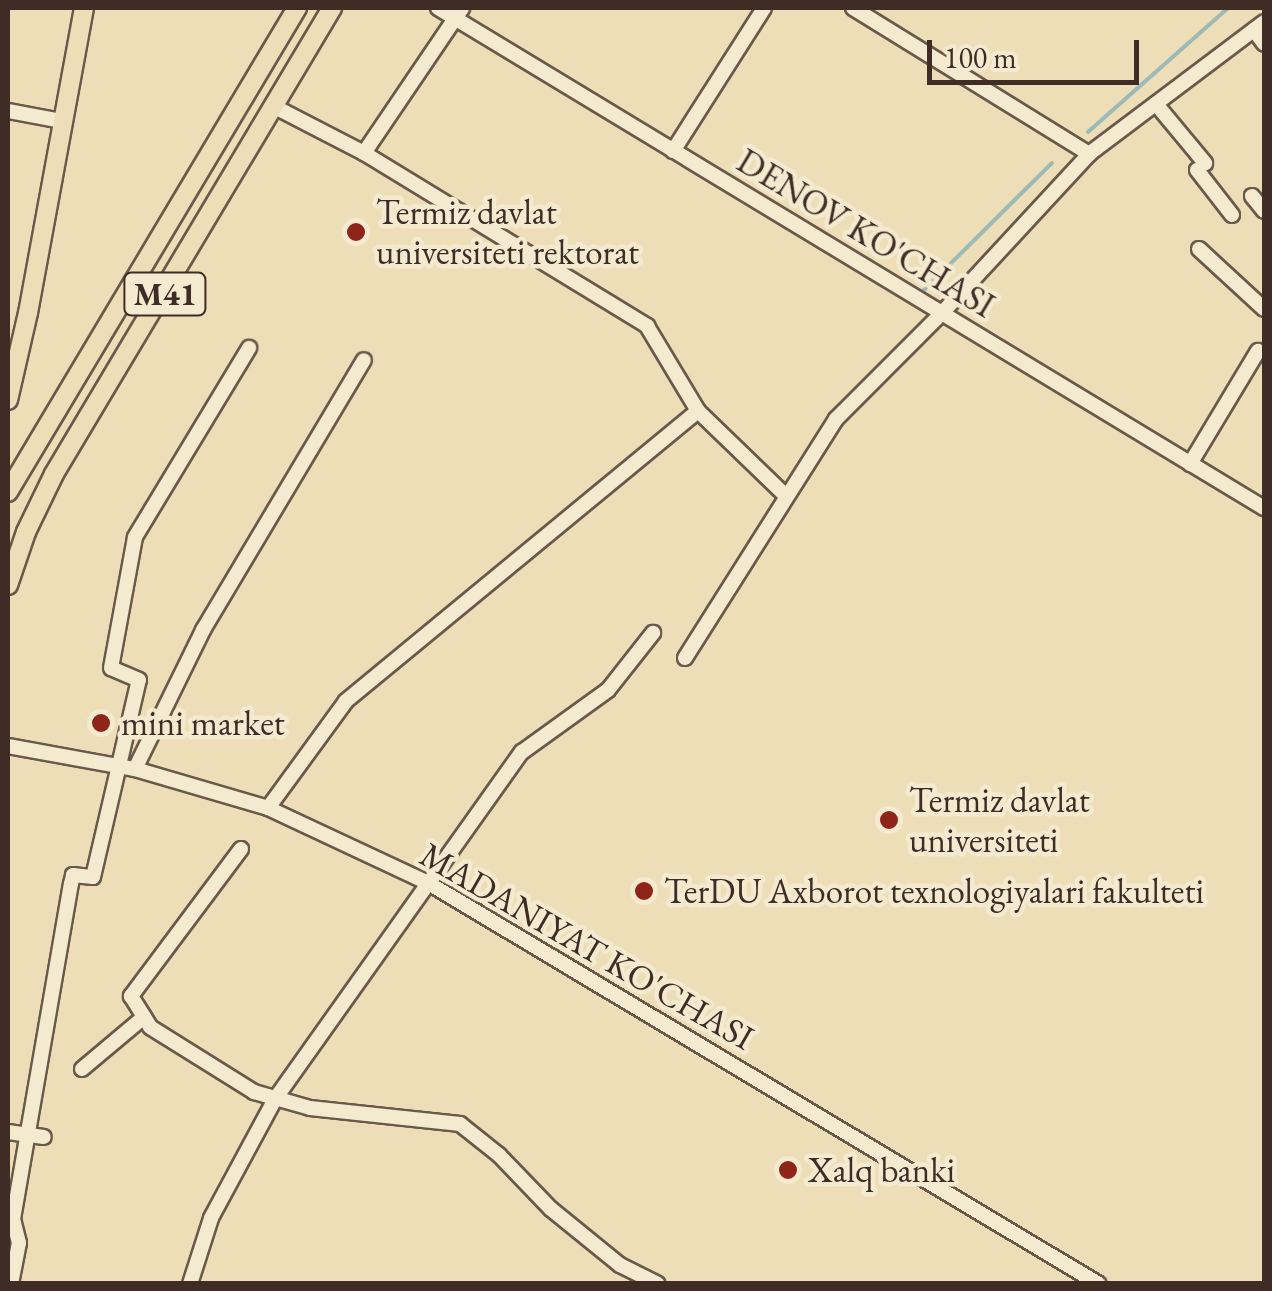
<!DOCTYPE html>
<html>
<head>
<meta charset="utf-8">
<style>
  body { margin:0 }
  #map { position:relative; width:1272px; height:1291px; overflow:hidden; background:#eddeb7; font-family:"EB Garamond",serif }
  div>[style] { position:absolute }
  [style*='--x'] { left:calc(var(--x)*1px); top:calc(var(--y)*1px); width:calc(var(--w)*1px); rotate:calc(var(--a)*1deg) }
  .stream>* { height:4px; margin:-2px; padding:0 2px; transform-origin:2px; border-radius:2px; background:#9cbab8 }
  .roads { filter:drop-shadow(2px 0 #6a594a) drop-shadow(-2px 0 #6a594a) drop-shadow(0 2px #6a594a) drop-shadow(0 -2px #6a594a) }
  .minor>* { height:14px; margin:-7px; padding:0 7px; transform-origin:7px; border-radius:7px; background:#f3ead0 }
  .major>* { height:18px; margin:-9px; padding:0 9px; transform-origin:9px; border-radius:9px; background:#eddeb7 }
  .dots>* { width:28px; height:28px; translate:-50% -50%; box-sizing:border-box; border:5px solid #f3ead0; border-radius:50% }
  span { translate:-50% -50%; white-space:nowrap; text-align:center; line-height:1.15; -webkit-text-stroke:9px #f3ead0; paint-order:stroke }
  .shield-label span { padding:2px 8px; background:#f3ead0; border:2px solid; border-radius:8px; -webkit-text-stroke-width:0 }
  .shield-label { font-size:32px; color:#3f2d25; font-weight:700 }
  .poi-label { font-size:35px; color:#3f2d25 }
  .left { translate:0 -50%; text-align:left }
  .street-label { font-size:35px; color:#3f2d25 }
  .frame { position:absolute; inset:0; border:10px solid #3f2d25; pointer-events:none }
  .scale { position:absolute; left:927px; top:40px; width:212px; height:45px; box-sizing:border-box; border:5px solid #3f2d25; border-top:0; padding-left:12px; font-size:30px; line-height:35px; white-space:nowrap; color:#3f2d25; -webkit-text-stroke:8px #f3ead0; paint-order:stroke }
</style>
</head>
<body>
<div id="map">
  <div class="stream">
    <i style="--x:1088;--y:132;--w:187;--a:-41.5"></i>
    <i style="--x:922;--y:292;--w:183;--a:-44.8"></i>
  </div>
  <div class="roads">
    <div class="minor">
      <i style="--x:438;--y:8;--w:966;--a:31.19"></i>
      <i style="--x:853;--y:8;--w:278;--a:31.7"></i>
      <i style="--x:1254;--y:30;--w:17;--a:54"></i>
      <i style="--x:1156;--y:104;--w:77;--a:50.3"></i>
      <i style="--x:273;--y:106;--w:102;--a:27.3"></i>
      <i style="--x:364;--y:153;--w:332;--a:31.4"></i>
      <i style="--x:647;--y:326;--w:99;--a:59"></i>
      <i style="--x:698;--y:411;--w:122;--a:44"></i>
      <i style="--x:8;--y:111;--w:55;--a:10.5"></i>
      <i style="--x:673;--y:151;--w:169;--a:-57.5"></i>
      <i style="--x:364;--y:153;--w:175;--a:-55.9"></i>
      <i style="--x:1197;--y:170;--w:57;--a:52.1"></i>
      <i style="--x:1252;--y:196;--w:19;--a:51"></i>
      <i style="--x:1199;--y:249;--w:88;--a:42.7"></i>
      <i style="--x:1190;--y:464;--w:132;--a:-59"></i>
      <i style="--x:685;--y:658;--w:283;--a:-57.7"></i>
      <i style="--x:836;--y:419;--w:148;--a:-45"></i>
      <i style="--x:941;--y:314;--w:218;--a:-47.2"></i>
      <i style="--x:1089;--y:154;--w:219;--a:-37"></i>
      <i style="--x:8;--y:746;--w:129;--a:10.3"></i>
      <i style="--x:135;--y:769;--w:139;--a:16.3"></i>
      <i style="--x:268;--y:808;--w:179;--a:25.1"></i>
      <i style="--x:430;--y:884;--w:779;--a:30.88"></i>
      <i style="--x:135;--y:769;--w:155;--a:-63.9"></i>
      <i style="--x:203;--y:630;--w:314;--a:-59.2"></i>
      <i style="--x:268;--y:808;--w:132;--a:-53.9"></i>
      <i style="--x:346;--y:701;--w:456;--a:-39.5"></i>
      <i style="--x:241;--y:849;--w:184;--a:126.8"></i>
      <i style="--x:131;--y:996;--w:36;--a:58"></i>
      <i style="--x:150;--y:1027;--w:123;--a:32"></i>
      <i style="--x:254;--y:1092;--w:58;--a:15.9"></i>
      <i style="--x:310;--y:1108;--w:151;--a:6.1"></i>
      <i style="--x:460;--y:1124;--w:50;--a:38.5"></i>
      <i style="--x:499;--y:1155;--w:75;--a:46.1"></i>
      <i style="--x:551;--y:1209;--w:89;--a:39.1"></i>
      <i style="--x:620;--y:1265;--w:42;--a:26.6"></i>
      <i style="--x:82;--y:1069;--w:81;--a:-40"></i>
      <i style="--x:8;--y:1132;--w:36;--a:8"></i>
      <i style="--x:11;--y:1284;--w:42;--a:-79"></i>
      <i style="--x:19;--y:1243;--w:25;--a:-104"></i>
      <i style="--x:13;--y:1219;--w:340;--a:-80.2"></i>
      <i style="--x:71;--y:884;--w:9;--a:-77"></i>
      <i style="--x:73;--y:875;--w:20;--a:6"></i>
      <i style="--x:93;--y:877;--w:202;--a:-76.9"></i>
      <i style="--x:139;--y:680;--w:30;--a:-157"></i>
      <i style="--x:111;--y:668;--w:133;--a:-79.6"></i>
      <i style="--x:135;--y:537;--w:221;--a:-58.9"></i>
      <i style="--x:190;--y:1284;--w:69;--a:-72.3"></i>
      <i style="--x:211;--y:1218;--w:135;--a:-61.7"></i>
      <i style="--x:275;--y:1099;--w:426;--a:-54.6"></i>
      <i style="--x:522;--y:752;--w:106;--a:-35.8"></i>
      <i style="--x:608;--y:690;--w:73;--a:-51.7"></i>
    </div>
    <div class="major">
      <i style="--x:8;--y:400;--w:89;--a:-77.1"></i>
      <i style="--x:28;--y:313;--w:310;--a:-79.6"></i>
      <i style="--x:8;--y:492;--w:564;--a:-59.16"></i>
      <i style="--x:8;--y:585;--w:56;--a:-71.2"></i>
      <i style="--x:26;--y:532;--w:64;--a:-64.2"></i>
      <i style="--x:54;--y:474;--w:543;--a:-59.18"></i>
    </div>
  </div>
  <div class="dots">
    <i style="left:356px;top:232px;background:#8f2418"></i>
    <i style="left:101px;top:723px;background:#8f2418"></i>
    <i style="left:889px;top:820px;background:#8f2418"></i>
    <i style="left:644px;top:891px;background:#8f2418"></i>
    <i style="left:788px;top:1170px;background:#8f2418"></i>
  </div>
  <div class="shield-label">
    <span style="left:165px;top:294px">M41</span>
  </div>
  <div class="poi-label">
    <span class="left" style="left:376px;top:232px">Termiz davlat<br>universiteti rektorat</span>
    <span class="left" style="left:121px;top:723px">mini market</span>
    <span class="left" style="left:909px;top:820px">Termiz davlat<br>universiteti</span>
    <span class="left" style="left:664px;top:891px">TerDU Axborot texnologiyalari fakulteti</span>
    <span class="left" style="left:808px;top:1170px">Xalq banki</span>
  </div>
  <div class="street-label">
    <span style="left:866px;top:233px;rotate:31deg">DENOV KO'CHASI</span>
    <span style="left:587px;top:946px;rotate:30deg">MADANIYAT KO'CHASI</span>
  </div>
  <div class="frame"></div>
  <div class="scale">100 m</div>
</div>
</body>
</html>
